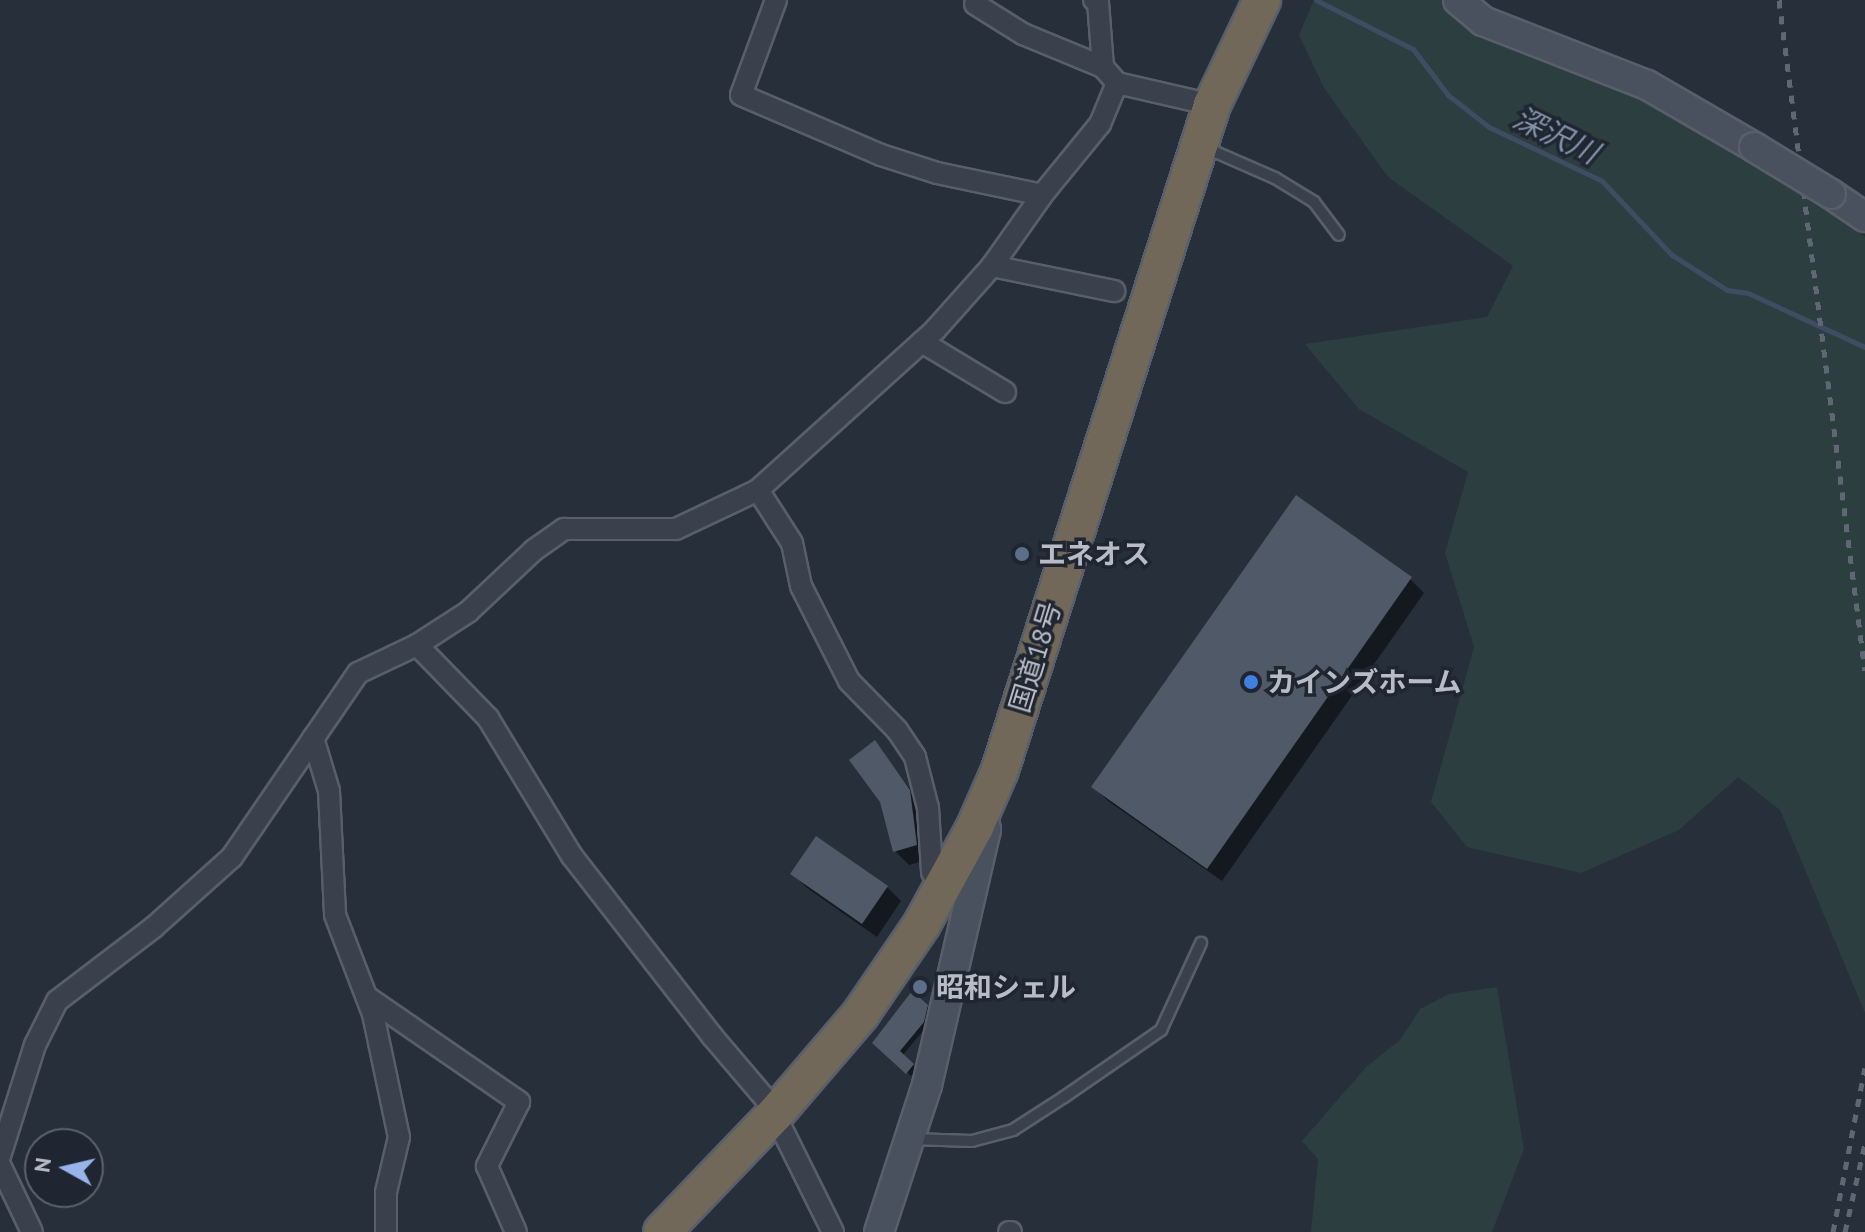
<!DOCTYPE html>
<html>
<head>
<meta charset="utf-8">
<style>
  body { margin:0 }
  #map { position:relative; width:1865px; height:1232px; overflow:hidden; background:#272f3b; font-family:"PT Sans","Noto Sans JP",sans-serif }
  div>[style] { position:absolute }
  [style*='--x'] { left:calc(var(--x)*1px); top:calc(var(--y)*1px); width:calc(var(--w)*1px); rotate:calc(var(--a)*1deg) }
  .green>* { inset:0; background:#2c3e3f }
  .shadow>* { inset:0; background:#0007 }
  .stream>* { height:5px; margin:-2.5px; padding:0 2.5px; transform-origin:2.5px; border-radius:2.5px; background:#3f4c62 }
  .building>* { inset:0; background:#505967 }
  .roads { filter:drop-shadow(2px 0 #595f6a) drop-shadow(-2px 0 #595f6a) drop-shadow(0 2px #595f6a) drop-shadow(0 -2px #595f6a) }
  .lane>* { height:10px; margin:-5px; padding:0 5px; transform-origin:5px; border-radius:5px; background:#3b414c }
  .street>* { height:20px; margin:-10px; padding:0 10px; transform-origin:10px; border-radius:10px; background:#3b414c }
  .secondary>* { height:28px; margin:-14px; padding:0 14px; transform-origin:14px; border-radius:14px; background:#49515e }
  .highway>* { height:36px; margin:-18px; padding:0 18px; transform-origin:18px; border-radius:18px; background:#716859 }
  .rail>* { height:5px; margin-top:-2.5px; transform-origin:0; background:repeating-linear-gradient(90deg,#5f6774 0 8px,transparent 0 16px) }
  .bridges { filter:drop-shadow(2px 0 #595f6a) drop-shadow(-2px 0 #595f6a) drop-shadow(0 2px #595f6a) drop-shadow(0 -2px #595f6a) }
  .secondary-bridge>* { height:28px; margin:-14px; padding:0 14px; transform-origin:14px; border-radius:14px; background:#49515e }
  .dots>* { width:22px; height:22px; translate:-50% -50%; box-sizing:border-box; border:4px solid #202631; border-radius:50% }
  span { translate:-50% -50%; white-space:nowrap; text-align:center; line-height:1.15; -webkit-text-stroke:7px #202631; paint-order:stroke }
  .poi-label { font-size:28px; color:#b7bcc7; font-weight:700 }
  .left { translate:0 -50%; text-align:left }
  .street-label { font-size:28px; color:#b7bcc7 }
  .water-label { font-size:30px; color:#8292aa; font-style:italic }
  .north { position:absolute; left:24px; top:1128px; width:80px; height:80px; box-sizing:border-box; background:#202631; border:2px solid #5c626d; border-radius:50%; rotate:278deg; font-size:22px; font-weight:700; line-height:32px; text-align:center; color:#b7bcc7 }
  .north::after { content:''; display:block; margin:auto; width:28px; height:36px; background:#97b5eb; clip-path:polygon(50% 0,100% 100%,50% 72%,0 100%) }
</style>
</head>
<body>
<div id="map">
  <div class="green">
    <i style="clip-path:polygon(1314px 0,1446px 0,1642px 93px,1753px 158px,1865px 237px,1865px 1013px,1780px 810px,1738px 777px,1679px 830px,1581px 873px,1467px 847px,1431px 802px,1474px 647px,1445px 553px,1468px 472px,1359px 409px,1305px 344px,1487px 317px,1513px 266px,1388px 177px,1324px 88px,1299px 35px)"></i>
    <i style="clip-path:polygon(1497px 987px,1524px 1149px,1492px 1232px,1311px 1232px,1318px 1159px,1302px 1141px,1366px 1067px,1400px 1040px,1420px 1009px,1449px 994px)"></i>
  </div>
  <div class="shadow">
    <i style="clip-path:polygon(1410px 579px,1424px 593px,1222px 881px,1108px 801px,1094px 787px)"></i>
    <i style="clip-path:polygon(875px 743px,923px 806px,930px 859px,909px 865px,895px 851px)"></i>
    <i style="clip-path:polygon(793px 874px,887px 887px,901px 901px,877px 937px,807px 888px)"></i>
    <i style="clip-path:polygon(912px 994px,931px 1010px,927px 1026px,902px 1056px,917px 1069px,911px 1076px,875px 1043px)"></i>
  </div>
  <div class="stream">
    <i style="--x:1316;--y:0;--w:109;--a:26.8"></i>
    <i style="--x:1413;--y:49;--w:58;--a:52.7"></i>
    <i style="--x:1448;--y:95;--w:52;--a:38"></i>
    <i style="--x:1489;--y:127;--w:125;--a:25.5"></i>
    <i style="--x:1602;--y:181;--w:102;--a:46.6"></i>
    <i style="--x:1672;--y:255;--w:65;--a:32.5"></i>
    <i style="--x:1727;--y:290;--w:21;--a:8"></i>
    <i style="--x:1748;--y:293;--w:129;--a:24.8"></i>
  </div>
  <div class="building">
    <i style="clip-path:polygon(1296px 495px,1412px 577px,1207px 869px,1091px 787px)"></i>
    <i style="clip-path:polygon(875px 740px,910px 790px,917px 845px,893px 852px,880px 802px,849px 760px)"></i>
    <i style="clip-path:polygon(816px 836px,888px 886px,862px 924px,790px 874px)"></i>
    <i style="clip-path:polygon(912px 991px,928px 1005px,924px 1022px,900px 1051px,914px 1064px,906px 1074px,872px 1043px)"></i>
  </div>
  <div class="roads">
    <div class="lane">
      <i style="--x:1204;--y:147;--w:77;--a:23.6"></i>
      <i style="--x:1275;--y:178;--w:46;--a:31.6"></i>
      <i style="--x:1314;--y:202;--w:41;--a:52.9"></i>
      <i style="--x:911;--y:1139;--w:61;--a:1.9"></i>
      <i style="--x:972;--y:1141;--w:42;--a:-15"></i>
      <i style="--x:1013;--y:1130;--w:61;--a:-32.9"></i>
      <i style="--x:1064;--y:1097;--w:118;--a:-34.6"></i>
      <i style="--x:1161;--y:1030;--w:96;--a:-65.3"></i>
    </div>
    <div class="street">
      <i style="--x:776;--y:0;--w:101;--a:110.2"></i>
      <i style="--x:741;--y:95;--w:152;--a:23.2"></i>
      <i style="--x:881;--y:155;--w:59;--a:17.8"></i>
      <i style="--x:937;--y:173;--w:107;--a:11.8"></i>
      <i style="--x:1094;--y:0;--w:4;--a:27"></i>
      <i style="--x:1098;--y:2;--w:65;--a:85.6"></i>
      <i style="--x:975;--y:4;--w:57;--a:32"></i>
      <i style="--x:1023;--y:34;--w:87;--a:22.4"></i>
      <i style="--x:1103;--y:67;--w:21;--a:49"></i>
      <i style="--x:1117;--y:83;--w:98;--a:13"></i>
      <i style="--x:992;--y:266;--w:125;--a:11.6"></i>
      <i style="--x:922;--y:342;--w:97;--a:31.1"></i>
      <i style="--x:758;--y:490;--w:63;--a:57.3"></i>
      <i style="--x:792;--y:543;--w:44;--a:78.2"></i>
      <i style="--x:801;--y:586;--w:106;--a:63.2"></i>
      <i style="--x:849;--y:681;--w:69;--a:45.6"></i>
      <i style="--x:897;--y:730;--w:32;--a:56"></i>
      <i style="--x:915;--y:757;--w:53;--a:75.7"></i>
      <i style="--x:928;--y:808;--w:64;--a:86.4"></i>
      <i style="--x:932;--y:872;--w:21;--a:61"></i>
      <i style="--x:417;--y:645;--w:102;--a:45.8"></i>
      <i style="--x:488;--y:718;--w:162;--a:58.7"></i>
      <i style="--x:572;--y:856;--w:228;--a:52.1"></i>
      <i style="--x:712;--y:1036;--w:88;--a:49.6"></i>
      <i style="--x:769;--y:1103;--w:144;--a:63.6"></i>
      <i style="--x:313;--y:738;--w:55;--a:73.2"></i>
      <i style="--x:329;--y:791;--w:124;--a:87.2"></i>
      <i style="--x:335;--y:915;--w:106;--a:69"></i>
      <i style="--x:373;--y:1014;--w:126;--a:78.1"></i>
      <i style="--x:399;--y:1137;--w:57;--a:103.3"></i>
      <i style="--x:386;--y:1192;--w:40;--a:90"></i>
      <i style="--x:367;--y:997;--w:185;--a:34.6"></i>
      <i style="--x:519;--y:1102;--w:72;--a:116.6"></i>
      <i style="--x:487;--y:1166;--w:72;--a:66.3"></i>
      <i style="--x:0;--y:1156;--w:116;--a:-72.5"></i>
      <i style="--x:35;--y:1045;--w:49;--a:-63.4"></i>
      <i style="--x:57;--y:1001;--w:122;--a:-37.3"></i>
      <i style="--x:154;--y:927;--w:105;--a:-41.9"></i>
      <i style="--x:232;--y:857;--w:223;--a:-55.6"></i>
      <i style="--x:358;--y:673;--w:65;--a:-25.4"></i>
      <i style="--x:417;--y:645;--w:61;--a:-32.9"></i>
      <i style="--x:468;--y:612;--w:91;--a:-43.2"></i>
      <i style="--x:534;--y:550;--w:37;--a:-35"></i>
      <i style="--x:564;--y:529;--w:112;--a:0"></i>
      <i style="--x:676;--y:529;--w:91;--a:-25.4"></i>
      <i style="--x:758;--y:490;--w:239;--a:-42.1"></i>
      <i style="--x:935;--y:330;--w:86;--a:-48.3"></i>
      <i style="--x:992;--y:266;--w:87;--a:-54.8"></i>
      <i style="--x:1042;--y:195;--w:92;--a:-50.8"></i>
      <i style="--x:1100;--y:124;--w:44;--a:-67.5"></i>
      <i style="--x:0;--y:1165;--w:74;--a:64.5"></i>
      <i style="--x:1009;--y:1232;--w:2;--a:0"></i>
    </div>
    <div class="secondary">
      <i style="--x:1458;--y:0;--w:33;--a:40"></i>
      <i style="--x:1483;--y:21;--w:176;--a:21.3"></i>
      <i style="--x:1647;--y:85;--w:124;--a:30.1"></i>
      <i style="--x:1831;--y:194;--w:41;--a:34.1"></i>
      <i style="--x:879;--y:1232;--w:155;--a:-71.9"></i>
      <i style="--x:927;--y:1085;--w:262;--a:-77"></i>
      <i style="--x:986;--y:830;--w:11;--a:-100"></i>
    </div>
    <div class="highway">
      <i style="--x:662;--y:1232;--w:165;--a:-46.2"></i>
      <i style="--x:776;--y:1113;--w:129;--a:-49.4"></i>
      <i style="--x:860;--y:1015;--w:110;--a:-55.7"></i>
      <i style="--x:922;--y:924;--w:111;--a:-61.3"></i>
      <i style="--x:975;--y:827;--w:62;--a:-66.3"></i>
      <i style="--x:1000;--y:770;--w:698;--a:-72.32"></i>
      <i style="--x:1212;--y:105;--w:116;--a:-64.5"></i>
    </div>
  </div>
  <div class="rail">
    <i style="--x:1779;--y:0;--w:676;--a:82.7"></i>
    <i style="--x:1833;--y:1232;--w:167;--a:-79"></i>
    <i style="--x:1845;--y:1232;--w:91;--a:-77.3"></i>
  </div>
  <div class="bridges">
    <div class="secondary-bridge">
      <i style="--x:1754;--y:147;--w:90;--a:31.4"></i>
    </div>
  </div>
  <div class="dots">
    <i style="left:1022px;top:554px;background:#5c6f8a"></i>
    <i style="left:1251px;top:682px;background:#3f7fe0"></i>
    <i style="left:920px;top:987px;background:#5c6f8a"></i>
  </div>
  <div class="poi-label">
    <span class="left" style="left:1038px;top:554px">エネオス</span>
    <span class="left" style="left:1267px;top:682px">カインズホーム</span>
    <span class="left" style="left:936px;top:987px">昭和シェル</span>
  </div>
  <div class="street-label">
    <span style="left:1035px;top:657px;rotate:-73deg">国道18号</span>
  </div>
  <div class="water-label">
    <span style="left:1556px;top:135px;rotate:26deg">深沢川</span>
  </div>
  <div class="north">N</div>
</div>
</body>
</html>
